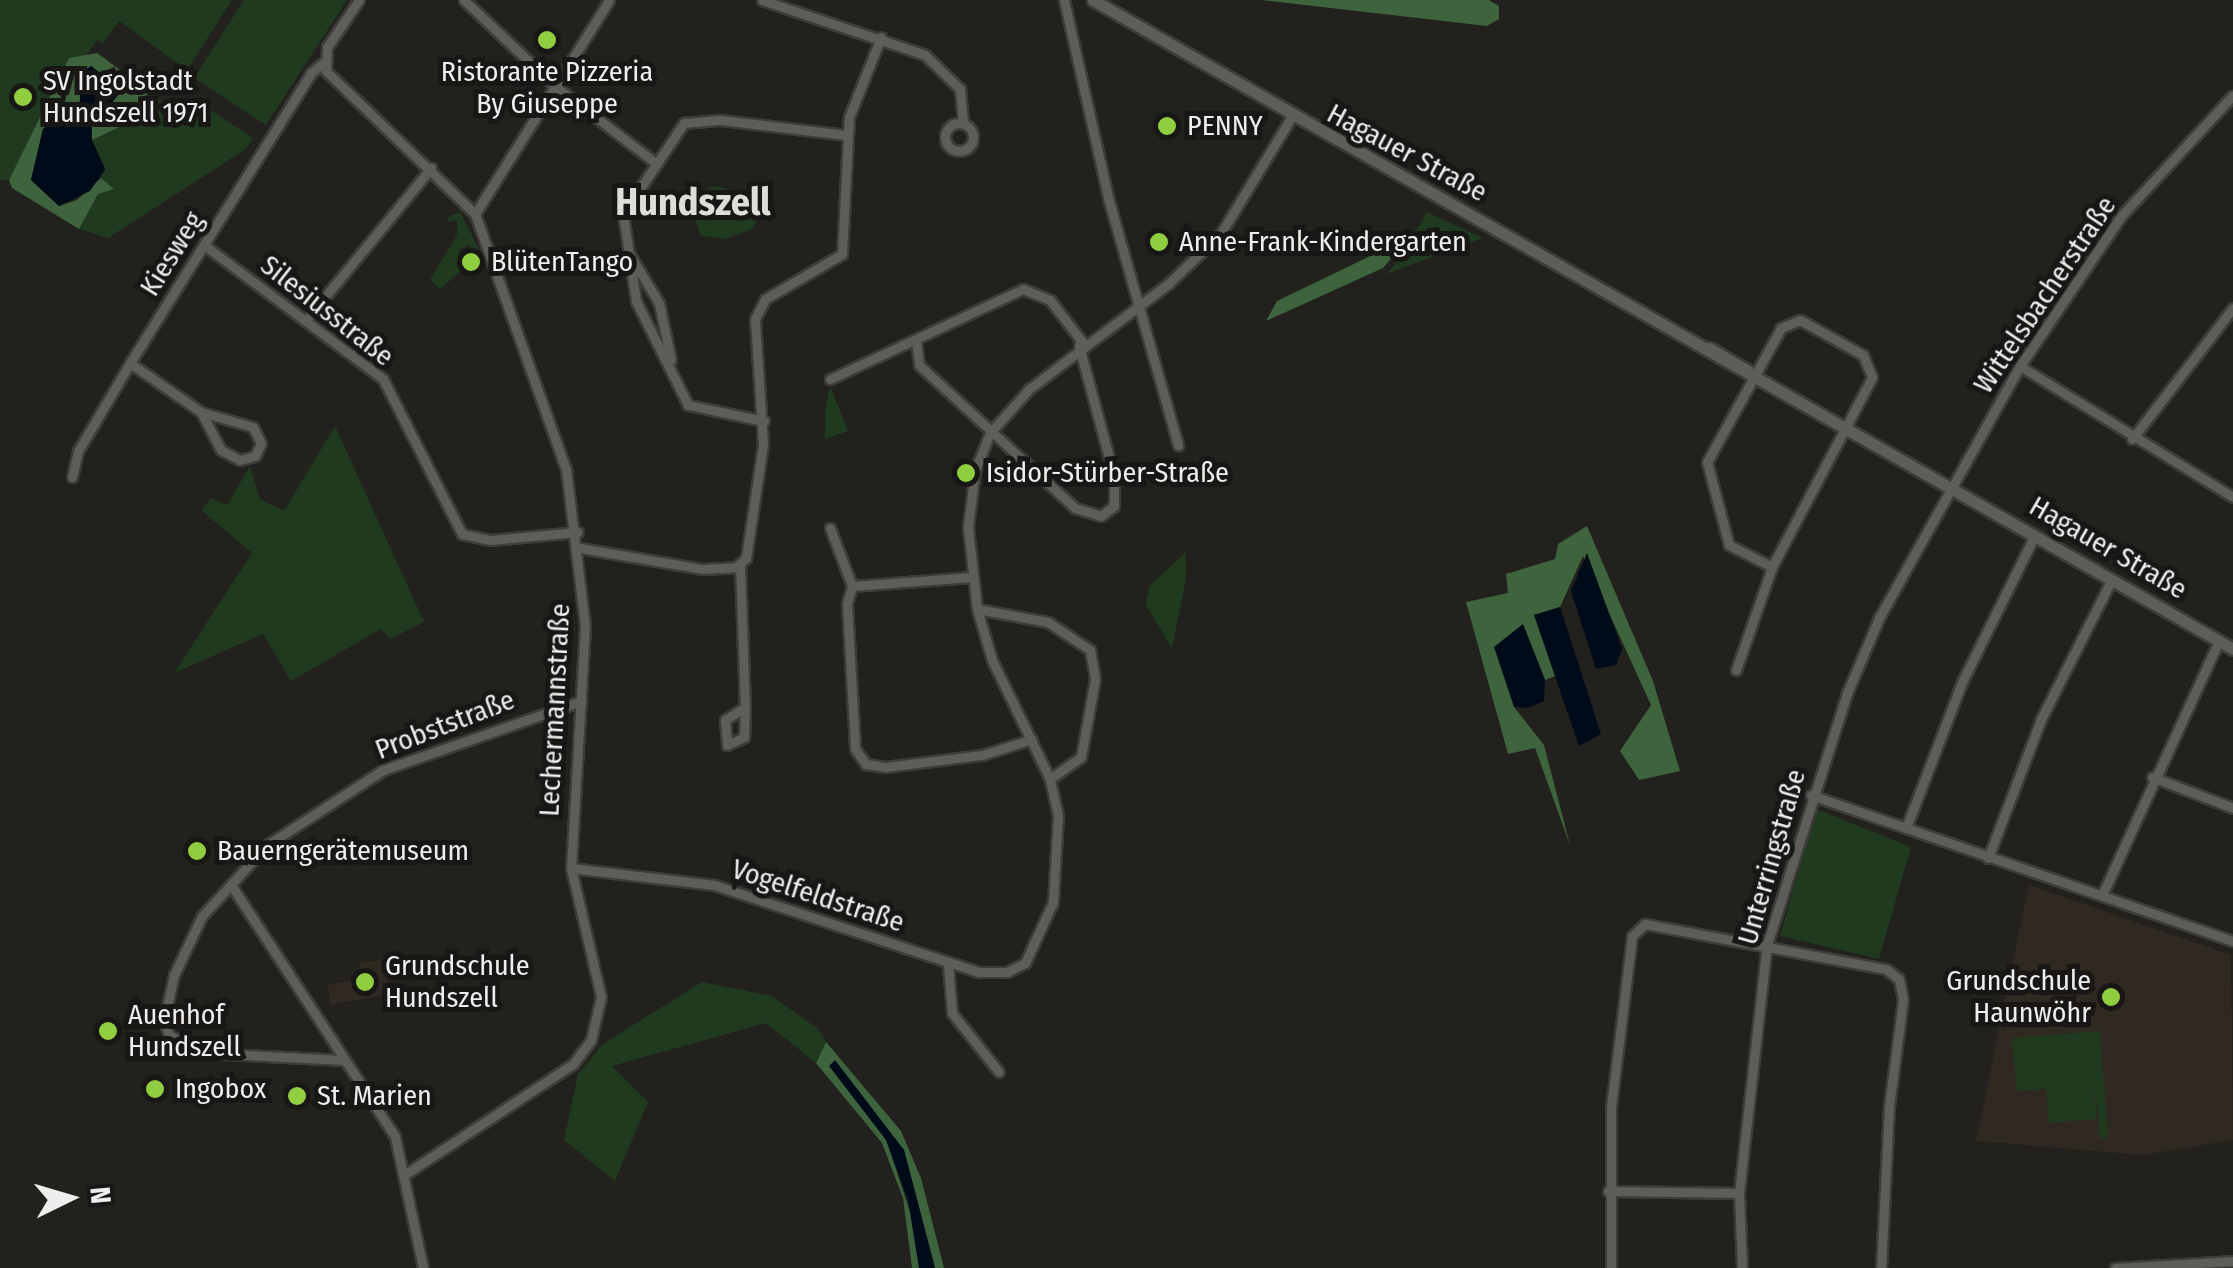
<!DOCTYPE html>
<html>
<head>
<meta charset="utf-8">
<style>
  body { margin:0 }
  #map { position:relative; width:2233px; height:1268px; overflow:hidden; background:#22211e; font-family:"Fira Sans Condensed",sans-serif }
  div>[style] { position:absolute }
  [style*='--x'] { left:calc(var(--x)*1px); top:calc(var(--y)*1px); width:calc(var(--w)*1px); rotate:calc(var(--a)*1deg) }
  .built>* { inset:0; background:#2f2922 }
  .green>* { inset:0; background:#203a1f }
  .forest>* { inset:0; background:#3e643d }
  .water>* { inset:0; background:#000b1a }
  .roads { filter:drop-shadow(2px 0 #3e3c3a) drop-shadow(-2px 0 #3e3c3a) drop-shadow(0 2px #3e3c3a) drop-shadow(0 -2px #3e3c3a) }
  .minor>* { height:9px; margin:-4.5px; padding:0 4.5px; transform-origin:4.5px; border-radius:4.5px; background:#5f5d5a }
  .minor>.ring { margin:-4.5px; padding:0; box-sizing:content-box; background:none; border:9px solid #5f5d5a; border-radius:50% }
  .tertiary>* { height:11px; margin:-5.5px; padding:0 5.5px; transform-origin:5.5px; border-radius:5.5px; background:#5f5d5a }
  .dots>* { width:28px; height:28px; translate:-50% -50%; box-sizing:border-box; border:5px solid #191715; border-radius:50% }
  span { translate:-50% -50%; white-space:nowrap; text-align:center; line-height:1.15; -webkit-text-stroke:10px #191715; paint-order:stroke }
  .poi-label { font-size:28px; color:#f0eeec }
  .left { translate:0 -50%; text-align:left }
  .right { translate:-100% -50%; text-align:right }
  .street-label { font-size:28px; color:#f0eeec }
  .district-label { font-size:38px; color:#dfddd9; font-weight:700 }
  .north { position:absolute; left:20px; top:1148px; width:100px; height:100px; -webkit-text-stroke:8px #191715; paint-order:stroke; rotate:85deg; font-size:28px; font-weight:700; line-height:40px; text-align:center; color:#f0eeec }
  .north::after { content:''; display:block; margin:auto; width:35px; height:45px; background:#f0eeec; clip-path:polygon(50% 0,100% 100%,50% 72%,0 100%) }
</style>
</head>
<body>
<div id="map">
  <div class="built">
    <i style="clip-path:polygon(2029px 885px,2231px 955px,2233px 1140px,2143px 1155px,1976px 1141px)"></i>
    <i style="clip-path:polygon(384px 959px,388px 994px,330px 1005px,328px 984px,358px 980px,360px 963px)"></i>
  </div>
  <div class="green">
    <i style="clip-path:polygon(0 0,232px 0,187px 70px,119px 21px,103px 44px,97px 40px,86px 56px,69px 58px,9px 180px,0 180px)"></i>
    <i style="clip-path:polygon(244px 0,347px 0,266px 125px,194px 78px)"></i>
    <i style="clip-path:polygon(147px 90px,185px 117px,195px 100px,253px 138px,246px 149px,108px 238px,79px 229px,98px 194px,113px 188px,101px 178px,105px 169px,92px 140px,145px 115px)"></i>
    <i style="clip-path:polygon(716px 186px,756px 198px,762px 214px,752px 229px,726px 239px,701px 236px,696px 221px,700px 191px)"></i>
    <i style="clip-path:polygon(460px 212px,485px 260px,479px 262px,469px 245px,459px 249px,462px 270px,440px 289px,430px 280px,457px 235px,457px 220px,447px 222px,449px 216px)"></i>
    <i style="clip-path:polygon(1427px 212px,1483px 238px,1386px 274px,1401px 257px)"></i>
    <i style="clip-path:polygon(830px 386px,848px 431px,825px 439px,825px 413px)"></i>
    <i style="clip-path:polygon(335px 426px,424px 622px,390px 639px,381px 629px,291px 681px,263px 634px,174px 673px,252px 553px,201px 510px,211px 498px,227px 505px,250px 466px,260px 499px,284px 511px)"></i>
    <i style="clip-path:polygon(1186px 552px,1186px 579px,1172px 648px,1145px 604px,1150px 586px)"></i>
    <i style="clip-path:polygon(1816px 809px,1911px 847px,1879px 959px,1780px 936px)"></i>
    <i style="clip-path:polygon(702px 982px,772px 996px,818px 1029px,826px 1042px,816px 1063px,766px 1023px,612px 1066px,648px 1102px,615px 1181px,564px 1140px,578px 1074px,603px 1044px)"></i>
    <i style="clip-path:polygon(2100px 1031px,2108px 1138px,2100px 1139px,2095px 1085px,2096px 1119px,2049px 1123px,2046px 1089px,2017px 1091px,2012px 1038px)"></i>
  </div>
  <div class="forest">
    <i style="clip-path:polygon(1262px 0,1489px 0,1499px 6px,1499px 19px,1487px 26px)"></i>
    <i style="clip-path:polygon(97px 53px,147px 90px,145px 115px,92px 140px,91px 109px,122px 90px,91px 66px,80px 75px,81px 101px,43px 129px,31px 180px,59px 206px,77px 200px,101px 178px,114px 189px,98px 194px,79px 229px,12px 188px,9px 180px,69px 58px)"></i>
    <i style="clip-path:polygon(1389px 247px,1396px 253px,1383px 268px,1266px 321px,1277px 301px)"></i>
    <i style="clip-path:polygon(1587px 526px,1653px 681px,1680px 771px,1639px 780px,1620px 751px,1651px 705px,1583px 556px,1560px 607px,1534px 615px,1558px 675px,1545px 680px,1523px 625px,1514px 707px,1544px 745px,1570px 845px,1535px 748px,1508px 754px,1466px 602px,1508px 593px,1506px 574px,1555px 559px,1558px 544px)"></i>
    <i style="clip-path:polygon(826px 1042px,901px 1131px,921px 1178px,944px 1268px,935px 1268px,904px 1150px,830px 1066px,886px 1139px,916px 1230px,919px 1268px,912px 1268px,903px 1198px,882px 1143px,816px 1063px)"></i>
  </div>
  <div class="water">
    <i style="clip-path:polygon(91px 66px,122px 90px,106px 110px,91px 110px,92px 140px,105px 169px,90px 191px,59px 206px,31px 180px,40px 142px,43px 129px,80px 101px,80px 75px)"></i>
    <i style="clip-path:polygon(1587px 553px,1622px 649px,1616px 665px,1596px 669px,1571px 591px)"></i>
    <i style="clip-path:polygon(1560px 607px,1601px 734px,1579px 746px,1534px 615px)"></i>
    <i style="clip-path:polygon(1523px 624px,1545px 680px,1544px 701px,1528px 708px,1514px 707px,1494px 647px)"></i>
    <i style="clip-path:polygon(835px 1060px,904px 1150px,935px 1268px,919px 1268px,908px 1200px,886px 1140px,829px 1066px)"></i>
  </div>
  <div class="roads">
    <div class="minor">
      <i style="--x:359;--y:0;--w:57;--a:124.2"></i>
      <i style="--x:327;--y:47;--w:24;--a:92"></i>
      <i style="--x:326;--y:71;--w:207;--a:43.8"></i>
      <i style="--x:475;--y:214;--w:271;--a:70.4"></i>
      <i style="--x:566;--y:469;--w:158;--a:83.1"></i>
      <i style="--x:585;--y:626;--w:242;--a:93.3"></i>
      <i style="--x:571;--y:868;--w:132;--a:76.9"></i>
      <i style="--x:601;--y:997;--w:44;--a:103.1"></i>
      <i style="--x:591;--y:1040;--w:30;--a:127"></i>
      <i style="--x:573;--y:1064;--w:199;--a:146.7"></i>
      <i style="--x:464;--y:0;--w:125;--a:43.4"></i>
      <i style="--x:555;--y:86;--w:123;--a:37.4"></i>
      <i style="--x:762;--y:0;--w:172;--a:18.6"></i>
      <i style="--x:925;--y:55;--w:49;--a:44.2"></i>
      <i style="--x:960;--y:89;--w:34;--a:85"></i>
      <i style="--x:1064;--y:0;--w:206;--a:77.4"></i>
      <i style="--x:1109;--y:201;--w:254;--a:74.2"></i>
      <i class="ring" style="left:945px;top:123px;width:19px;height:19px"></i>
      <i style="--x:475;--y:214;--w:252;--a:-57.9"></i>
      <i style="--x:204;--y:245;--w:224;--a:36.8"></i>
      <i style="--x:383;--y:379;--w:174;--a:63"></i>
      <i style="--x:462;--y:534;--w:29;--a:12"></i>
      <i style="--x:490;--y:540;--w:88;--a:-5.2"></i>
      <i style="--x:630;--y:255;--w:56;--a:58.9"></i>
      <i style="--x:659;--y:303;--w:58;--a:78.1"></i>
      <i style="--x:306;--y:320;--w:197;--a:-50.6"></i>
      <i style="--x:916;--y:340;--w:25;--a:83"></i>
      <i style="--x:919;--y:365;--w:212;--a:42.5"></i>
      <i style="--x:1075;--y:508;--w:27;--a:17"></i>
      <i style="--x:1101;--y:516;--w:16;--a:-38"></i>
      <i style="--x:1114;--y:506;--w:30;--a:-90"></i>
      <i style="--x:1114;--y:476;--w:135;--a:-105.1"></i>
      <i style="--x:130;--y:363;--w:86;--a:34.6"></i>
      <i style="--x:201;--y:412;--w:43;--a:62.2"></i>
      <i style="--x:221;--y:450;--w:21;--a:28"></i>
      <i style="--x:240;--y:460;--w:16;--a:-15"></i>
      <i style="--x:255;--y:456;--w:14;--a:-65"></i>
      <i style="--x:261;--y:443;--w:18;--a:-117"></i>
      <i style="--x:253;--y:427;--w:54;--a:-163.9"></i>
      <i style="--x:2020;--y:366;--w:250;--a:31.6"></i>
      <i style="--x:830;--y:379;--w:213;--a:-25"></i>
      <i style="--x:1023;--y:289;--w:29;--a:22"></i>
      <i style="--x:1050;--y:300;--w:54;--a:52.5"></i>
      <i style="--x:764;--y:421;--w:78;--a:-168.1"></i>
      <i style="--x:688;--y:405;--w:116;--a:-116.6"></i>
      <i style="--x:636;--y:301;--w:88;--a:-98.5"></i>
      <i style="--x:623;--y:214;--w:110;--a:-56.2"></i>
      <i style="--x:684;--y:123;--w:37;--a:-5"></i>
      <i style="--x:721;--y:120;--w:126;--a:6.8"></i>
      <i style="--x:2132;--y:439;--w:165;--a:-52.4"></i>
      <i style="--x:72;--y:477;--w:27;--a:-77"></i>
      <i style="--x:78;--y:451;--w:102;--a:-59.4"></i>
      <i style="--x:130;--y:363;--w:342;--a:-58"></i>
      <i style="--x:311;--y:73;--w:16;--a:-40"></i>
      <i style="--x:830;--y:528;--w:62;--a:69.2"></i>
      <i style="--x:580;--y:548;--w:125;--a:9.7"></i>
      <i style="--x:703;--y:569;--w:33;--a:-3"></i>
      <i style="--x:736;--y:567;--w:13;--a:-42"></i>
      <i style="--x:746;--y:558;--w:115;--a:-81.5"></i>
      <i style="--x:763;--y:444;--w:125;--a:-93.7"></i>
      <i style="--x:755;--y:319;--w:22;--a:-63"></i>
      <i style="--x:765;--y:299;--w:89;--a:-30.3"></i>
      <i style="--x:842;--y:254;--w:137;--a:-87.1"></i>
      <i style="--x:849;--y:117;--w:86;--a:-68.2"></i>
      <i style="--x:740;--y:565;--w:142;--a:88"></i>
      <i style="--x:745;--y:707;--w:24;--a:147"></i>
      <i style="--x:725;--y:720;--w:25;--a:85"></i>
      <i style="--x:727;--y:745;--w:19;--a:-25"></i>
      <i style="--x:744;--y:737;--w:30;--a:-88"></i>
      <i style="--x:972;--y:577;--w:120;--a:175.7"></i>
      <i style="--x:852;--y:586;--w:19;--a:106"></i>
      <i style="--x:847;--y:604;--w:145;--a:86.8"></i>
      <i style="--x:855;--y:749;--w:19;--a:54"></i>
      <i style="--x:866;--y:764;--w:19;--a:9"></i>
      <i style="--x:885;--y:767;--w:98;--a:-7.1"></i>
      <i style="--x:982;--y:755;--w:52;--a:-17.7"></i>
      <i style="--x:977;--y:609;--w:72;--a:10.4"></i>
      <i style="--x:1048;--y:622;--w:50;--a:33.7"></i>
      <i style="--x:1090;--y:650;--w:29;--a:80"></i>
      <i style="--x:1095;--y:679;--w:79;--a:100.2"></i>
      <i style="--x:1081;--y:757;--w:38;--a:145"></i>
      <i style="--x:1736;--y:670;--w:109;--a:-70.7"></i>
      <i style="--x:1772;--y:567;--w:215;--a:-62.2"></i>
      <i style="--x:1872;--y:377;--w:24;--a:-112"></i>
      <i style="--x:1863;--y:355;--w:72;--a:-150.9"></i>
      <i style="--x:1800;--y:320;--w:21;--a:157"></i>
      <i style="--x:1781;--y:328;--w:153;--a:118.9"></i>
      <i style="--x:1707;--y:462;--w:86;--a:75.2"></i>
      <i style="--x:1729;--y:545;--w:48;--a:27.1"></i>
      <i style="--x:2152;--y:777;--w:87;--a:20.9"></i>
      <i style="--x:1811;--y:795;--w:447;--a:19.1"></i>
      <i style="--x:1906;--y:828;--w:156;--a:-69"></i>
      <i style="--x:1962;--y:682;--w:164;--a:-63.6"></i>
      <i style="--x:1988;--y:858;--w:149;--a:-69.1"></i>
      <i style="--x:2041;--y:719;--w:155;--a:-63.1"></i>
      <i style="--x:571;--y:868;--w:144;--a:6.8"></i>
      <i style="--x:714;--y:885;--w:279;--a:18.2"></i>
      <i style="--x:979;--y:972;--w:28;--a:0"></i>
      <i style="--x:1007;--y:972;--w:20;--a:-27"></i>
      <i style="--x:1025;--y:963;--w:67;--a:-65.3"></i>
      <i style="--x:1053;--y:902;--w:87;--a:-86.7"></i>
      <i style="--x:1058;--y:815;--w:37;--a:-103"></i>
      <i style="--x:1050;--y:779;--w:132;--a:-116"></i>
      <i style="--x:992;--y:660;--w:53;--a:-106.4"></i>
      <i style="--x:977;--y:609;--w:82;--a:-96.3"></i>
      <i style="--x:968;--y:527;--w:57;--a:-83"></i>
      <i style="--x:975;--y:470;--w:40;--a:-68"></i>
      <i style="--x:990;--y:433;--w:59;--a:-48.4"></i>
      <i style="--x:1029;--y:389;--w:174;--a:-37.1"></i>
      <i style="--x:1168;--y:284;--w:74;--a:-43.9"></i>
      <i style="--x:1221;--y:233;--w:135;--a:-58.7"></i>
      <i style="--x:231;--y:885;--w:301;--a:56.9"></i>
      <i style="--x:395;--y:1137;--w:134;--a:77.9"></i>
      <i style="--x:2102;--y:895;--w:280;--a:-65.3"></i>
      <i style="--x:948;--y:965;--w:48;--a:85.2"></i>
      <i style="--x:952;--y:1013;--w:75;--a:51.5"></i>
      <i style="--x:344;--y:1060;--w:119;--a:-177.1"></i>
      <i style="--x:225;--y:1054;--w:59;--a:-162.2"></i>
      <i style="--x:169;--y:1036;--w:17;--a:-107"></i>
      <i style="--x:164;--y:1020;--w:46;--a:-77.5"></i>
      <i style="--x:174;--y:975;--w:65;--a:-64.6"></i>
      <i style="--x:202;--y:916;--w:96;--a:-47.5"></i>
      <i style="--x:267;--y:845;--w:138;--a:-32.9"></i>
      <i style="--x:383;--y:770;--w:210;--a:-19.2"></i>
      <i style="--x:1608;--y:1191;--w:131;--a:0.9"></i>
      <i style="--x:1611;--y:1268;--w:161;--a:-90"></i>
      <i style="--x:1611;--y:1107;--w:172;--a:-83"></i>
      <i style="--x:1632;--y:936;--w:18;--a:-43"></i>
      <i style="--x:1645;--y:924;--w:245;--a:10.6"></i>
      <i style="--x:1886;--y:969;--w:16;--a:38"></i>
      <i style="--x:1899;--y:979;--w:21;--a:79"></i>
      <i style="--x:1903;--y:1000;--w:107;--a:97.5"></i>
      <i style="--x:1889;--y:1106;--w:162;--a:92.8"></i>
      <i style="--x:1742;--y:1268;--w:75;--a:-92.3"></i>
      <i style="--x:1739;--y:1193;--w:251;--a:-83.6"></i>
      <i style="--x:1767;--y:944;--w:263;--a:-72.3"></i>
      <i style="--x:1847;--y:693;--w:82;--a:-66.9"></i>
      <i style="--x:1879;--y:618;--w:289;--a:-60.8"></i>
      <i style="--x:2020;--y:366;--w:182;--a:-56"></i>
      <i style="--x:2122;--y:215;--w:163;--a:-47.2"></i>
      <i style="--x:2115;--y:1268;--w:118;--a:-3.4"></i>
    </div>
    <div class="tertiary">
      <i style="--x:1093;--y:0;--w:1312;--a:29.65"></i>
      <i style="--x:1709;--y:348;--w:45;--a:30.5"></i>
    </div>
  </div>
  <div class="dots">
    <i style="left:547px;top:40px;background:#90cd41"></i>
    <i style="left:23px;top:97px;background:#90cd41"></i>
    <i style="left:1167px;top:126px;background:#90cd41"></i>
    <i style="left:1159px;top:242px;background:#90cd41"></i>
    <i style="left:471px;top:262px;background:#90cd41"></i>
    <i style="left:966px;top:473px;background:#90cd41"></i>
    <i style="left:197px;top:851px;background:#90cd41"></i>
    <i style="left:365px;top:982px;background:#90cd41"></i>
    <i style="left:2111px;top:997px;background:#90cd41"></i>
    <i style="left:108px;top:1031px;background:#90cd41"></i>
    <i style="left:155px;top:1089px;background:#90cd41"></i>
    <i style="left:297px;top:1096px;background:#90cd41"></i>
  </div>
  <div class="poi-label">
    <span style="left:547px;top:88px">Ristorante Pizzeria<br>By Giuseppe</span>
    <span class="left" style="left:43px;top:97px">SV Ingolstadt<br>Hundszell 1971</span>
    <span class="left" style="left:1187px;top:126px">PENNY</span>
    <span class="left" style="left:1179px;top:242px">Anne-Frank-Kindergarten</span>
    <span class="left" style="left:491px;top:262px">BlütenTango</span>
    <span class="left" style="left:986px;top:473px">Isidor-Stürber-Straße</span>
    <span class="left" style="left:217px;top:851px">Bauerngerätemuseum</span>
    <span class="left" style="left:385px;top:982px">Grundschule<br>Hundszell</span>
    <span class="right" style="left:2091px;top:997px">Grundschule<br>Haunwöhr</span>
    <span class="left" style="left:128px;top:1031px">Auenhof<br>Hundszell</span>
    <span class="left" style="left:175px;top:1089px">Ingobox</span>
    <span class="left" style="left:317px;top:1096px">St. Marien</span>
  </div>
  <div class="street-label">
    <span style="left:1407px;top:153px;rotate:28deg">Hagauer Straße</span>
    <span style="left:172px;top:254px;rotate:-58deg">Kiesweg</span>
    <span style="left:2045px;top:295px;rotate:-56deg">Wittelsbacherstraße</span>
    <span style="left:327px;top:311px;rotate:38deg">Silesiusstraße</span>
    <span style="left:2108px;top:548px;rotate:30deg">Hagauer Straße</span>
    <span style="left:555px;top:710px;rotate:-87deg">Lechermannstraße</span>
    <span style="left:445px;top:725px;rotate:-21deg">Probststraße</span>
    <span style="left:1772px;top:857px;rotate:-74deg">Unterringstraße</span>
    <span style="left:818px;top:896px;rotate:18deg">Vogelfeldstraße</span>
  </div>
  <div class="district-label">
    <span style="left:693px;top:203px">Hundszell</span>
  </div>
  <div class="north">N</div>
</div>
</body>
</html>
